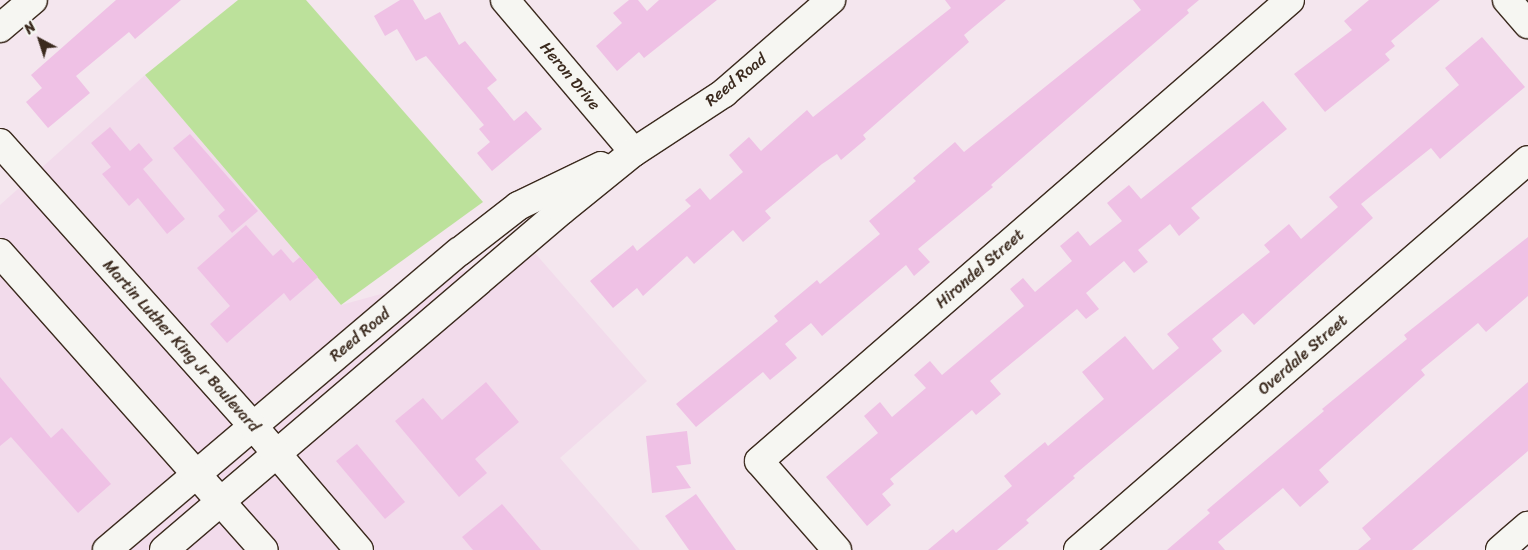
<!DOCTYPE html>
<html>
<head>
<meta charset="utf-8">
<style>
  body { margin:0 }
  #map { position:relative; width:1528px; height:550px; overflow:hidden; background:#f4e6ee; font-family:Sriracha,sans-serif }
  div>[style] { position:absolute }
  [style*='--x'] { left:calc(var(--x)*1px); top:calc(var(--y)*1px); width:calc(var(--w)*1px); rotate:calc(var(--a)*1deg) }
  .built>* { inset:0; background:#f2dbeb }
  .green>* { inset:0; background:#bce19b }
  .building>* { inset:0; background:#efc1e5 }
  .roads { filter:drop-shadow(1px 0 #3b2a1e) drop-shadow(-1px 0 #3b2a1e) drop-shadow(0 1px #3b2a1e) drop-shadow(0 -1px #3b2a1e) }
  .minor>* { height:28px; margin:-14px; padding:0 14px; transform-origin:14px; border-radius:14px; background:#f6f6f2 }
  .major>* { height:28px; margin:-14px; padding:0 14px; transform-origin:14px; border-radius:14px; background:#f6f6f2 }
  span { translate:-50% -50%; white-space:nowrap; text-align:center; line-height:1.15; -webkit-text-stroke:4px #f6f6f2; paint-order:stroke }
  .street-label { font-size:16px; color:#3b2a1e }
  .north { position:absolute; left:15px; top:15px; width:50px; height:50px; -webkit-text-stroke:4px #f6f6f2; paint-order:stroke; rotate:320deg; font-size:14px; font-weight:700; line-height:20px; text-align:center; color:#3b2a1e }
  .north::after { content:''; display:block; margin:auto; width:18px; height:22px; background:#3b2a1e; clip-path:polygon(50% 0,100% 100%,50% 72%,0 100%) }
</style>
</head>
<body>
<div id="map">
  <div class="built">
    <i style="clip-path:polygon(145px 75px,341px 305px,534px 252px,647px 381px,560px 458px,640px 550px,0 550px,0 205px)"></i>
  </div>
  <div class="green">
    <i style="clip-path:polygon(238px 0,306px 0,483px 202px,341px 305px,145px 75px)"></i>
  </div>
  <div class="building">
    <i style="clip-path:polygon(116px 0,181px 0,135px 39px,129px 32px,76px 76px,90px 93px,48px 128px,26px 102px,42px 88px,31px 75px)"></i>
    <i style="clip-path:polygon(400px 0,413px 0,425px 20px,440px 12px,459px 45px,465px 41px,497px 80px,487px 88px,514px 121px,526px 111px,542px 129px,492px 171px,477px 153px,490px 142px,479px 129px,484px 125px,426px 56px,416px 61px,397px 29px,385px 36px,374px 16px)"></i>
    <i style="clip-path:polygon(629px 0,638px 0,647px 11px,659px 0,717px 0,644px 58px,639px 52px,617px 71px,596px 46px,622px 23px,613px 13px)"></i>
    <i style="clip-path:polygon(945px 0,1006px 0,964px 35px,969px 42px,863px 135px,866px 139px,841px 160px,837px 154px,822px 164px,765px 211px,771px 218px,743px 242px,733px 230px,694px 264px,687px 256px,643px 296px,637px 288px,613px 308px,590px 281px,633px 245px,637px 251px,691px 206px,685px 200px,700px 188px,710px 200px,743px 172px,729px 155px,749px 137px,761px 151px,807px 110px,813px 117px,951px 8px)"></i>
    <i style="clip-path:polygon(1133px 0,1199px 0,1187px 10px,1189px 13px,991px 185px,993px 187px,918px 249px,930px 262px,914px 276px,906px 265px,822px 336px,811px 323px,785px 344px,797px 358px,770px 380px,763px 372px,696px 427px,676px 404px,778px 321px,774px 316px,817px 280px,820px 284px,880px 234px,869px 221px,916px 181px,913px 178px,955px 142px,964px 152px,1141px 10px)"></i>
    <i style="clip-path:polygon(1369px 0,1440px 0,1391px 41px,1395px 46px,1385px 54px,1390px 60px,1325px 112px,1294px 74px,1352px 30px,1344px 21px)"></i>
    <i style="clip-path:polygon(1482px 37px,1525px 87px,1440px 159px,1431px 148px,1361px 204px,1373px 218px,1254px 325px,1243px 313px,1212px 339px,1222px 351px,1073px 476px,1075px 478px,1026px 520px,1029px 523px,997px 550px,928px 550px,953px 529px,956px 533px,1012px 486px,1004px 476px,1045px 442px,1048px 446px,1104px 399px,1082px 372px,1125px 336px,1153px 370px,1179px 348px,1167px 334px,1270px 252px,1264px 245px,1289px 224px,1301px 239px,1338px 207px,1329px 197px,1459px 85px,1445px 68px)"></i>
    <i style="clip-path:polygon(1263px 101px,1287px 129px,1191px 208px,1200px 218px,1179px 236px,1170px 224px,1138px 250px,1148px 262px,1134px 273px,1124px 261px,1086px 293px,1099px 309px,1086px 319px,1077px 309px,990px 381px,1001px 394px,976px 415px,972px 410px,890px 479px,894px 484px,882px 494px,891px 505px,867px 526px,826px 477px,878px 433px,864px 416px,880px 402px,892px 417px,926px 388px,914px 375px,930px 361px,942px 375px,1024px 306px,1010px 289px,1023px 278px,1035px 292px,1072px 261px,1060px 246px,1078px 231px,1090px 246px,1122px 221px,1107px 203px,1129px 185px,1141px 199px)"></i>
    <i style="clip-path:polygon(110px 127px,130px 151px,139px 143px,153px 160px,143px 169px,185px 219px,167px 234px,138px 198px,129px 206px,102px 174px,111px 167px,91px 143px)"></i>
    <i style="clip-path:polygon(190px 134px,258px 211px,232px 233px,218px 216px,225px 210px,173px 148px)"></i>
    <i style="clip-path:polygon(246px 225px,273px 256px,281px 249px,293px 263px,300px 257px,318px 277px,290px 301px,284px 293px,227px 343px,210px 324px,230px 306px,197px 268px)"></i>
    <i style="clip-path:polygon(1528px 237px,1528px 296px,1486px 332px,1478px 323px,1421px 370px,1425px 375px,1319px 470px,1329px 482px,1300px 507px,1283px 488px,1218px 542px,1225px 550px,1167px 550px,1210px 513px,1207px 510px,1324px 411px,1322px 409px,1407px 339px,1404px 335px)"></i>
    <i style="clip-path:polygon(0 377px,51px 438px,62px 428px,111px 484px,78px 513px,11px 437px,0 446px)"></i>
    <i style="clip-path:polygon(486px 382px,519px 422px,475px 459px,487px 473px,459px 497px,395px 421px,423px 398px,442px 420px)"></i>
    <i style="clip-path:polygon(1528px 382px,1528px 451px,1412px 550px,1358px 550px,1371px 539px,1362px 528px)"></i>
    <i style="clip-path:polygon(687px 431px,691px 464px,676px 466px,691px 488px,652px 493px,646px 436px)"></i>
    <i style="clip-path:polygon(357px 444px,405px 502px,385px 519px,336px 461px)"></i>
    <i style="clip-path:polygon(696px 494px,736px 550px,689px 550px,665px 516px)"></i>
    <i style="clip-path:polygon(502px 504px,541px 550px,473px 550px,462px 537px)"></i>
  </div>
  <div class="roads">
    <div class="minor">
      <i style="--x:505;--y:0;--w:199;--a:49.7"></i>
      <i style="--x:1507;--y:0;--w:32;--a:49"></i>
      <i style="--x:0;--y:28;--w:43;--a:-40.3"></i>
      <i style="--x:107;--y:550;--w:461;--a:-40.3"></i>
      <i style="--x:459;--y:252;--w:75;--a:-37.9"></i>
      <i style="--x:518;--y:206;--w:92;--a:-25.7"></i>
      <i style="--x:164;--y:550;--w:523;--a:-40.51"></i>
      <i style="--x:562;--y:210;--w:92;--a:-38.9"></i>
      <i style="--x:634;--y:152;--w:108;--a:-33.2"></i>
      <i style="--x:724;--y:93;--w:142;--a:-41"></i>
      <i style="--x:837;--y:550;--w:118;--a:-131.2"></i>
      <i style="--x:759;--y:461;--w:703;--a:-40.96"></i>
      <i style="--x:1078;--y:550;--w:595;--a:-40.91"></i>
      <i style="--x:1500;--y:550;--w:37;--a:-41"></i>
    </div>
    <div class="major">
      <i style="--x:0;--y:143;--w:380;--a:48.2"></i>
      <i style="--x:253;--y:426;--w:163;--a:49.5"></i>
      <i style="--x:0;--y:253;--w:397;--a:48.4"></i>
    </div>
  </div>
  <div class="street-label">
    <span style="left:570px;top:76px;rotate:50deg">Heron Drive</span>
    <span style="left:736px;top:80px;rotate:-39deg">Reed Road</span>
    <span style="left:980px;top:269px;rotate:-41deg">Hirondel Street</span>
    <span style="left:360px;top:335px;rotate:-40deg">Reed Road</span>
    <span style="left:181px;top:346px;rotate:48deg">Martin Luther King Jr Boulevard</span>
    <span style="left:1303px;top:355px;rotate:-41deg">Overdale Street</span>
  </div>
  <div class="north">N</div>
</div>
</body>
</html>
